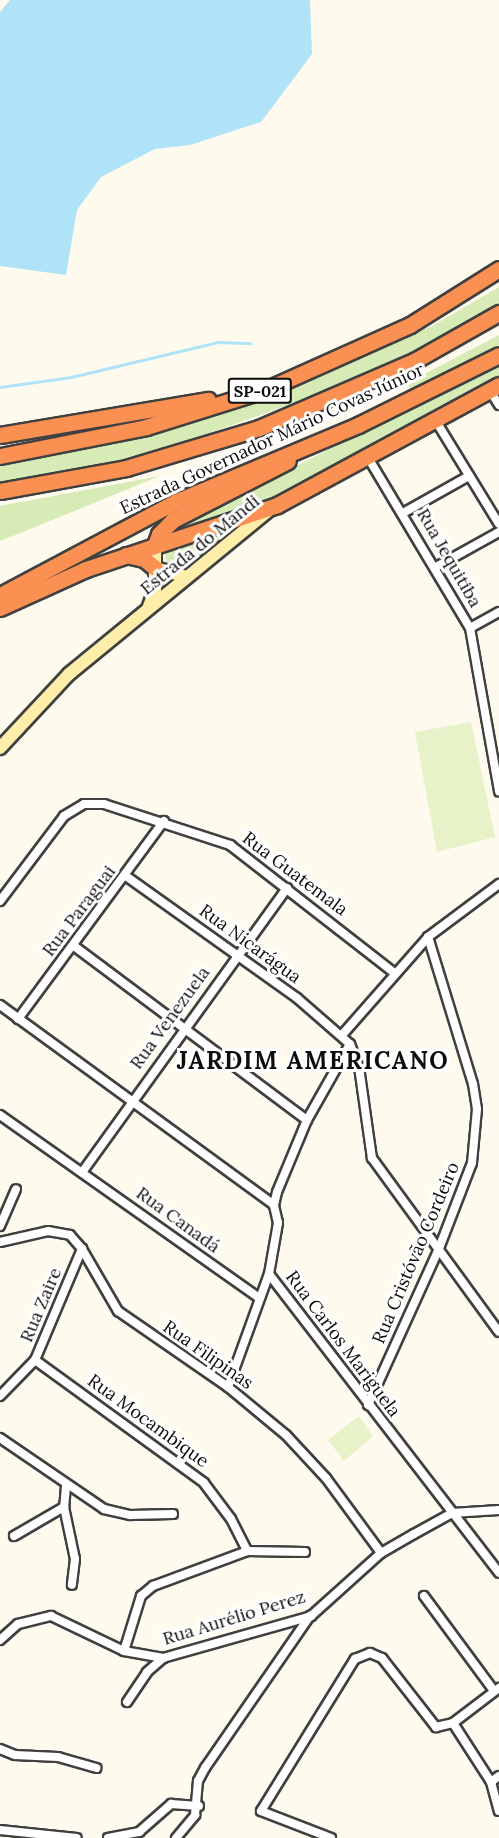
<!DOCTYPE html>
<html>
<head>
<meta charset="utf-8">
<style>
  body { margin:0 }
  #map { position:relative; width:499px; height:1838px; overflow:hidden; background:#fffaee; font-family:Lora,serif }
  div>[style] { position:absolute }
  [style*='--x'] { left:calc(var(--x)*1px); top:calc(var(--y)*1px); width:calc(var(--w)*1px); rotate:calc(var(--a)*1deg) }
  .green>* { inset:0; background:#d6ebb6 }
  .pitch>* { inset:0; background:#e7f2c8 }
  .water>* { inset:0; background:#b0e3f8 }
  .stream>* { height:3px; margin:-1.5px; padding:0 1.5px; transform-origin:1.5px; border-radius:1.5px; background:#b0e3f8 }
  .roads { filter:drop-shadow(2px 0 #404040) drop-shadow(-2px 0 #404040) drop-shadow(0 2px #404040) drop-shadow(0 -2px #404040) }
  .street>* { height:8px; margin:-4px; padding:0 4px; transform-origin:4px; border-radius:4px; background:#fff }
  .secondary>* { height:12px; margin:-6px; padding:0 6px; transform-origin:6px; border-radius:6px; background:#ffeea9 }
  .highway>* { height:15px; margin:-7.5px; padding:0 7.5px; transform-origin:7.5px; border-radius:7.5px; background:#fa9051 }
  span { translate:-50% -50%; white-space:nowrap; text-align:center; line-height:1.15; -webkit-text-stroke:6px #fff; paint-order:stroke }
  .shield-label span { padding:2px 4px; background:#fff; border:2px solid; border-radius:4px; -webkit-text-stroke-width:0 }
  .shield-label { font-size:16px; color:#0d0d0d; font-weight:700 }
  .street-label { font-size:18px; color:#0d0d0d }
  .district-label { font-size:24px; color:#0d0d0d; font-weight:700; letter-spacing:1.5px }
</style>
</head>
<body>
<div id="map">
  <div class="green">
    <i style="clip-path:polygon(499px 287px,499px 310px,452px 336px,327px 391px,182px 443px,91px 467px,0 483px,0 466px,127px 440px,239px 406px,303px 382px,432px 326px)"></i>
    <i style="clip-path:polygon(499px 335px,499px 346px,410px 389px,407px 383px)"></i>
    <i style="clip-path:polygon(499px 367px,499px 378px,446px 403px,262px 506px,171px 534px,183px 523px,265px 482px,443px 391px)"></i>
    <i style="clip-path:polygon(160px 476px,23px 532px,0 541px,0 506px)"></i>
    <i style="clip-path:polygon(239px 525px,191px 567px,184px 570px,166px 562px,165px 551px)"></i>
  </div>
  <div class="pitch">
    <i style="clip-path:polygon(471px 722px,495px 837px,437px 852px,415px 732px)"></i>
    <i style="clip-path:polygon(359px 1416px,373px 1436px,344px 1461px,328px 1440px)"></i>
  </div>
  <div class="water">
    <i style="clip-path:polygon(10px 0,310px 0,312px 54px,261px 122px,190px 145px,155px 149px,101px 177px,77px 210px,66px 275px,0 266px,0 12px)"></i>
  </div>
  <div class="stream">
    <i style="--x:0;--y:387;--w:72;--a:-8"></i>
    <i style="--x:71;--y:377;--w:151;--a:-13.4"></i>
    <i style="--x:218;--y:342;--w:33;--a:2"></i>
  </div>
  <div class="roads">
    <div class="street">
      <i style="--x:489;--y:389;--w:19;--a:58"></i>
      <i style="--x:434;--y:418;--w:124;--a:58.5"></i>
      <i style="--x:367;--y:456;--w:200;--a:59.1"></i>
      <i style="--x:470;--y:628;--w:166;--a:79.9"></i>
      <i style="--x:403;--y:513;--w:76;--a:-29.3"></i>
      <i style="--x:436;--y:567;--w:72;--a:-29.1"></i>
      <i style="--x:470;--y:628;--w:33;--a:-29"></i>
      <i style="--x:126;--y:876;--w:210;--a:35.5"></i>
      <i style="--x:297;--y:998;--w:70;--a:41"></i>
      <i style="--x:350;--y:1044;--w:25;--a:69"></i>
      <i style="--x:359;--y:1067;--w:92;--a:81.9"></i>
      <i style="--x:372;--y:1158;--w:215;--a:53.9"></i>
      <i style="--x:0;--y:901;--w:106;--a:-53"></i>
      <i style="--x:64;--y:816;--w:23;--a:-31"></i>
      <i style="--x:84;--y:804;--w:20;--a:0"></i>
      <i style="--x:104;--y:804;--w:133;--a:18"></i>
      <i style="--x:230;--y:845;--w:207;--a:37.9"></i>
      <i style="--x:74;--y:946;--w:291;--a:36.8"></i>
      <i style="--x:0;--y:1005;--w:339;--a:36.1"></i>
      <i style="--x:18;--y:1019;--w:246;--a:-53.6"></i>
      <i style="--x:342;--y:1035;--w:130;--a:-48.7"></i>
      <i style="--x:428;--y:937;--w:89;--a:-36.7"></i>
      <i style="--x:0;--y:1115;--w:316;--a:35.2"></i>
      <i style="--x:83;--y:1171;--w:349;--a:-54.2"></i>
      <i style="--x:0;--y:1226;--w:40;--a:-66.6"></i>
      <i style="--x:0;--y:1242;--w:49;--a:-12.9"></i>
      <i style="--x:48;--y:1231;--w:22;--a:10"></i>
      <i style="--x:70;--y:1235;--w:18;--a:49"></i>
      <i style="--x:82;--y:1249;--w:72;--a:59.9"></i>
      <i style="--x:118;--y:1311;--w:134;--a:34.6"></i>
      <i style="--x:228;--y:1387;--w:75;--a:39.6"></i>
      <i style="--x:286;--y:1435;--w:59;--a:47.1"></i>
      <i style="--x:326;--y:1478;--w:93;--a:53.7"></i>
      <i style="--x:269;--y:1274;--w:377;--a:52.4"></i>
      <i style="--x:35;--y:1360;--w:209;--a:36"></i>
      <i style="--x:204;--y:1483;--w:45;--a:53.1"></i>
      <i style="--x:231;--y:1519;--w:36;--a:63"></i>
      <i style="--x:228;--y:1387;--w:120;--a:-70.1"></i>
      <i style="--x:269;--y:1274;--w:52;--a:-80"></i>
      <i style="--x:278;--y:1223;--w:18;--a:-103"></i>
      <i style="--x:274;--y:1205;--w:13;--a:-77"></i>
      <i style="--x:277;--y:1192;--w:78;--a:-67.4"></i>
      <i style="--x:307;--y:1120;--w:87;--a:-60.5"></i>
      <i style="--x:0;--y:1396;--w:50;--a:-45.8"></i>
      <i style="--x:35;--y:1360;--w:121;--a:-67.1"></i>
      <i style="--x:368;--y:1405;--w:169;--a:-65.6"></i>
      <i style="--x:438;--y:1251;--w:94;--a:-68.9"></i>
      <i style="--x:472;--y:1163;--w:54;--a:-84.7"></i>
      <i style="--x:477;--y:1109;--w:25;--a:-99"></i>
      <i style="--x:473;--y:1084;--w:154;--a:-107"></i>
      <i style="--x:0;--y:1438;--w:126;--a:34.3"></i>
      <i style="--x:104;--y:1509;--w:27;--a:13"></i>
      <i style="--x:130;--y:1515;--w:43;--a:-1.3"></i>
      <i style="--x:66;--y:1486;--w:21;--a:95"></i>
      <i style="--x:64;--y:1507;--w:53;--a:78.1"></i>
      <i style="--x:75;--y:1559;--w:26;--a:97"></i>
      <i style="--x:14;--y:1536;--w:58;--a:-30.1"></i>
      <i style="--x:424;--y:1596;--w:118;--a:53.6"></i>
      <i style="--x:0;--y:1640;--w:24;--a:-42"></i>
      <i style="--x:18;--y:1624;--w:34;--a:-14"></i>
      <i style="--x:51;--y:1616;--w:81;--a:25.6"></i>
      <i style="--x:124;--y:1651;--w:40;--a:10"></i>
      <i style="--x:163;--y:1658;--w:154;--a:-15.8"></i>
      <i style="--x:311;--y:1616;--w:94;--a:-42"></i>
      <i style="--x:381;--y:1553;--w:38;--a:-30"></i>
      <i style="--x:414;--y:1534;--w:43;--a:-28.9"></i>
      <i style="--x:452;--y:1513;--w:47;--a:-3.7"></i>
      <i style="--x:124;--y:1651;--w:58;--a:-72.8"></i>
      <i style="--x:141;--y:1596;--w:16;--a:-40"></i>
      <i style="--x:153;--y:1586;--w:100;--a:-20.4"></i>
      <i style="--x:247;--y:1551;--w:58;--a:1"></i>
      <i style="--x:127;--y:1702;--w:36;--a:-56"></i>
      <i style="--x:147;--y:1672;--w:21;--a:-41"></i>
      <i style="--x:453;--y:1723;--w:70;--a:57.2"></i>
      <i style="--x:491;--y:1782;--w:30;--a:75"></i>
      <i style="--x:0;--y:1749;--w:16;--a:22"></i>
      <i style="--x:15;--y:1755;--w:43;--a:2.7"></i>
      <i style="--x:58;--y:1757;--w:40;--a:16"></i>
      <i style="--x:491;--y:1782;--w:10;--a:-37"></i>
      <i style="--x:0;--y:1830;--w:77;--a:5.9"></i>
      <i style="--x:108;--y:1838;--w:32;--a:-11"></i>
      <i style="--x:139;--y:1832;--w:43;--a:-41.2"></i>
      <i style="--x:171;--y:1804;--w:28;--a:4"></i>
      <i style="--x:176;--y:1838;--w:30;--a:-50"></i>
      <i style="--x:195;--y:1815;--w:34;--a:-85"></i>
      <i style="--x:198;--y:1781;--w:15;--a:-62"></i>
      <i style="--x:205;--y:1768;--w:185;--a:-55.4"></i>
      <i style="--x:331;--y:1838;--w:75;--a:-158.9"></i>
      <i style="--x:261;--y:1811;--w:179;--a:-58.3"></i>
      <i style="--x:355;--y:1659;--w:16;--a:-22"></i>
      <i style="--x:370;--y:1653;--w:13;--a:23"></i>
      <i style="--x:382;--y:1658;--w:88;--a:52"></i>
      <i style="--x:436;--y:1727;--w:17;--a:-13"></i>
      <i style="--x:453;--y:1723;--w:58;--a:-37.3"></i>
    </div>
    <div class="secondary">
      <i style="--x:155;--y:568;--w:32;--a:16"></i>
      <i style="--x:148;--y:609;--w:20;--a:-70"></i>
      <i style="--x:155;--y:590;--w:45;--a:-90"></i>
      <i style="--x:0;--y:748;--w:101;--a:-47"></i>
      <i style="--x:69;--y:674;--w:257;--a:-39.3"></i>
    </div>
    <div class="highway">
      <i style="--x:0;--y:435;--w:211;--a:-9.6"></i>
      <i style="--x:0;--y:456;--w:149;--a:-11.2"></i>
      <i style="--x:146;--y:427;--w:127;--a:-17.4"></i>
      <i style="--x:267;--y:389;--w:157;--a:-24.1"></i>
      <i style="--x:410;--y:325;--w:105;--a:-32.2"></i>
      <i style="--x:0;--y:491;--w:128;--a:-10.3"></i>
      <i style="--x:126;--y:468;--w:139;--a:-16.7"></i>
      <i style="--x:259;--y:428;--w:169;--a:-23.4"></i>
      <i style="--x:414;--y:361;--w:98;--a:-29.5"></i>
      <i style="--x:155;--y:545;--w:12;--a:-70"></i>
      <i style="--x:159;--y:534;--w:20;--a:-45"></i>
      <i style="--x:173;--y:520;--w:129;--a:-27.2"></i>
      <i style="--x:126;--y:555;--w:18;--a:13"></i>
      <i style="--x:144;--y:559;--w:14;--a:39"></i>
      <i style="--x:0;--y:595;--w:198;--a:-28"></i>
      <i style="--x:175;--y:502;--w:199;--a:-22.8"></i>
      <i style="--x:358;--y:425;--w:157;--a:-26.4"></i>
      <i style="--x:0;--y:608;--w:94;--a:-24.4"></i>
      <i style="--x:86;--y:569;--w:201;--a:-18.5"></i>
      <i style="--x:277;--y:505;--w:252;--a:-28.4"></i>
    </div>
  </div>
  <div class="shield-label">
    <span style="left:260px;top:391px">SP-021</span>
  </div>
  <div class="street-label">
    <span style="left:272px;top:439px;rotate:-25deg">Estrada Governador Mário Covas Júnior</span>
    <span style="left:200px;top:545px;rotate:-39deg">Estrada do Mandi</span>
    <span style="left:449px;top:558px;rotate:60deg">Rua Jequitiba</span>
    <span style="left:295px;top:874px;rotate:37deg">Rua Guatemala</span>
    <span style="left:79px;top:911px;rotate:-53deg">Rua Paraguai</span>
    <span style="left:250px;top:944px;rotate:36deg">Rua Nicarágua</span>
    <span style="left:170px;top:1018px;rotate:-54deg">Rua Venezuela</span>
    <span style="left:178px;top:1220px;rotate:36deg">Rua Canadá</span>
    <span style="left:416px;top:1253px;rotate:-67deg">Rua Cristóvão Cordeiro</span>
    <span style="left:41px;top:1305px;rotate:-67deg">Rua Zaire</span>
    <span style="left:343px;top:1344px;rotate:53deg">Rua Carlos Mariguela</span>
    <span style="left:208px;top:1355px;rotate:35deg">Rua Filipinas</span>
    <span style="left:148px;top:1421px;rotate:36deg">Rua Mocambique</span>
    <span style="left:234px;top:1618px;rotate:-17deg">Rua Aurélio Perez</span>
  </div>
  <div class="district-label">
    <span style="left:313px;top:1061px">JARDIM AMERICANO</span>
  </div>
</div>
</body>
</html>
